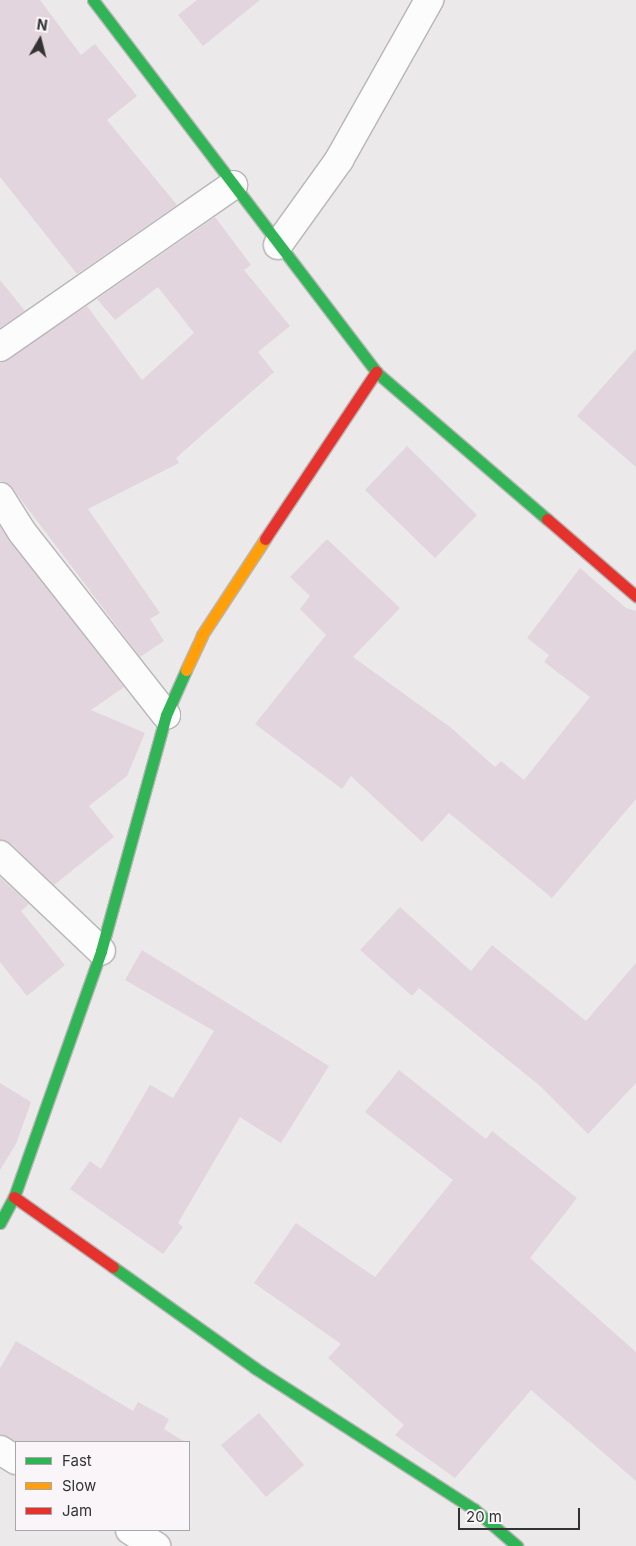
<!DOCTYPE html>
<html>
<head>
<meta charset="utf-8">
<style>
  body { margin:0 }
  #map { position:relative; width:636px; height:1546px; overflow:hidden; background:#ebe9ea; font-family:Inter,sans-serif }
  div>[style] { position:absolute }
  [style*='--x'] { left:calc(var(--x)*1px); top:calc(var(--y)*1px); width:calc(var(--w)*1px); rotate:calc(var(--a)*1deg) }
  .building>* { inset:0; background:#e3d5de }
  .roads { filter:drop-shadow(1px 0 #b7b6b7) drop-shadow(-1px 0 #b7b6b7) drop-shadow(0 1px #b7b6b7) drop-shadow(0 -1px #b7b6b7) }
  .street>* { height:28px; margin:-14px; padding:0 14px; transform-origin:14px; border-radius:14px; background:#fcfcfc }
  .fast>* { height:11px; margin:-5.5px; padding:0 5.5px; transform-origin:5.5px; border-radius:5.5px; background:#30b455 }
  .slow>* { height:11px; margin:-5.5px; padding:0 5.5px; transform-origin:5.5px; border-radius:5.5px; background:#ff9f0a }
  .jam>* { height:11px; margin:-5.5px; padding:0 5.5px; transform-origin:5.5px; border-radius:5.5px; background:#e5322d }
  span { translate:-50% -50%; white-space:nowrap; text-align:center; line-height:1.15; -webkit-text-stroke:4px #f9f5f8; paint-order:stroke }
  .legend { position:absolute; left:15px; top:1441px; width:175px; height:90px; box-sizing:border-box; background:#f9f5f8; border:1px solid #aaa7aa; margin:0; padding:6px 9px; list-style:none; font-size:15px; color:#343334 }
  .legend li { display:flex; align-items:center; gap:10px; height:25px }
  .legend b { width:25px; border:1px solid #aaa7aa }
  .north { position:absolute; left:15px; top:15px; width:50px; height:50px; -webkit-text-stroke:4px #f9f5f8; paint-order:stroke; rotate:8deg; font-size:14px; font-weight:700; line-height:20px; text-align:center; color:#343334 }
  .north::after { content:''; display:block; margin:auto; width:18px; height:22px; background:#343334; clip-path:polygon(50% 0,100% 100%,50% 72%,0 100%) }
  .scale { position:absolute; left:458px; top:1508px; width:122px; height:22px; box-sizing:border-box; border:2px solid #343334; border-top:0; padding-left:6px; font-size:15px; line-height:18px; white-space:nowrap; color:#343334; -webkit-text-stroke:4px #f9f5f8; paint-order:stroke }
</style>
</head>
<body>
<div id="map">
  <div class="building">
    <i style="clip-path:polygon(0 0,40px 0,81px 55px,95px 44px,137px 96px,107px 120px,177px 205px,77px 274px,0 177px)"></i>
    <i style="clip-path:polygon(197px 0,260px 0,203px 46px,178px 15px)"></i>
    <i style="clip-path:polygon(215px 217px,251px 265px,244px 270px,290px 326px,258px 352px,274px 372px,176px 458px,179px 463px,88px 509px,160px 613px,150px 619px,164px 641px,140px 657px,13px 489px,0 481px,0 362px,87px 306px,142px 380px,194px 333px,158px 287px,115px 320px,97px 299px)"></i>
    <i style="clip-path:polygon(0 280px,25px 311px,0 328px)"></i>
    <i style="clip-path:polygon(636px 349px,636px 467px,577px 416px)"></i>
    <i style="clip-path:polygon(407px 446px,477px 515px,435px 558px,365px 490px)"></i>
    <i style="clip-path:polygon(0 526px,124px 687px,91px 710px,145px 733px,127px 776px,89px 806px,114px 837px,54px 885px,11px 844px,0 840px)"></i>
    <i style="clip-path:polygon(327px 539px,400px 608px,353px 657px,450px 727px,495px 767px,501px 761px,524px 780px,590px 697px,544px 662px,549px 655px,527px 638px,580px 568px,626px 608px,636px 611px,636px 799px,552px 898px,449px 813px,422px 842px,351px 776px,342px 789px,255px 724px,326px 635px,300px 609px,310px 596px,290px 577px)"></i>
    <i style="clip-path:polygon(0 877px,29px 904px,21px 911px,65px 965px,27px 996px,0 962px)"></i>
    <i style="clip-path:polygon(400px 907px,471px 971px,492px 945px,586px 1021px,636px 963px,636px 1083px,588px 1134px,540px 1086px,419px 988px,412px 996px,360px 950px)"></i>
    <i style="clip-path:polygon(142px 950px,329px 1066px,281px 1143px,240px 1117px,178px 1223px,183px 1227px,163px 1254px,70px 1189px,90px 1161px,101px 1169px,150px 1085px,173px 1098px,214px 1031px,125px 980px)"></i>
    <i style="clip-path:polygon(399px 1070px,486px 1139px,492px 1131px,577px 1198px,530px 1258px,636px 1352px,636px 1481px,531px 1390px,455px 1478px,395px 1435px,404px 1425px,328px 1358px,341px 1344px,254px 1283px,296px 1223px,375px 1277px,453px 1180px,365px 1112px)"></i>
    <i style="clip-path:polygon(0 1083px,31px 1102px,16px 1144px,0 1170px)"></i>
    <i style="clip-path:polygon(16px 1341px,133px 1411px,138px 1402px,169px 1419px,164px 1429px,185px 1442px,17px 1442px,0 1434px,0 1368px)"></i>
    <i style="clip-path:polygon(259px 1413px,304px 1465px,266px 1497px,221px 1445px)"></i>
  </div>
  <div class="roads">
    <div class="street">
      <i style="--x:278;--y:245;--w:105;--a:-54.3"></i>
      <i style="--x:339;--y:160;--w:184;--a:-60.6"></i>
      <i style="--x:0;--y:347;--w:284;--a:-34.8"></i>
      <i style="--x:0;--y:497;--w:41;--a:57.8"></i>
      <i style="--x:22;--y:532;--w:233;--a:51.8"></i>
      <i style="--x:0;--y:855;--w:139;--a:43.5"></i>
      <i style="--x:0;--y:1450;--w:19;--a:32"></i>
      <i style="--x:130;--y:1530;--w:31;--a:32"></i>
    </div>
    <div class="fast">
      <i style="--x:93;--y:0;--w:467;--a:52.7"></i>
      <i style="--x:376;--y:372;--w:225;--a:40.7"></i>
      <i style="--x:0;--y:1223;--w:30;--a:-62"></i>
      <i style="--x:14;--y:1197;--w:261;--a:-70.5"></i>
      <i style="--x:101;--y:951;--w:245;--a:-74.6"></i>
      <i style="--x:166;--y:715;--w:49;--a:-66"></i>
      <i style="--x:113;--y:1267;--w:174;--a:35.4"></i>
      <i style="--x:255;--y:1368;--w:260;--a:32.8"></i>
      <i style="--x:474;--y:1509;--w:57;--a:40.7"></i>
    </div>
    <div class="slow">
      <i style="--x:186;--y:670;--w:38;--a:-65"></i>
      <i style="--x:202;--y:635;--w:115;--a:-56.7"></i>
    </div>
    <div class="jam">
      <i style="--x:547;--y:519;--w:118;--a:40.9"></i>
      <i style="--x:265;--y:539;--w:201;--a:-56.4"></i>
      <i style="--x:14;--y:1197;--w:121;--a:35.3"></i>
    </div>
  </div>
  <ul class="legend">
  <li><b style="height:6px;background:#30b455"></b>Fast</li>
  <li><b style="height:6px;background:#ff9f0a"></b>Slow</li>
  <li><b style="height:6px;background:#e5322d"></b>Jam</li>
  </ul>
  <div class="north">N</div>
  <div class="scale">20 m</div>
</div>
</body>
</html>
